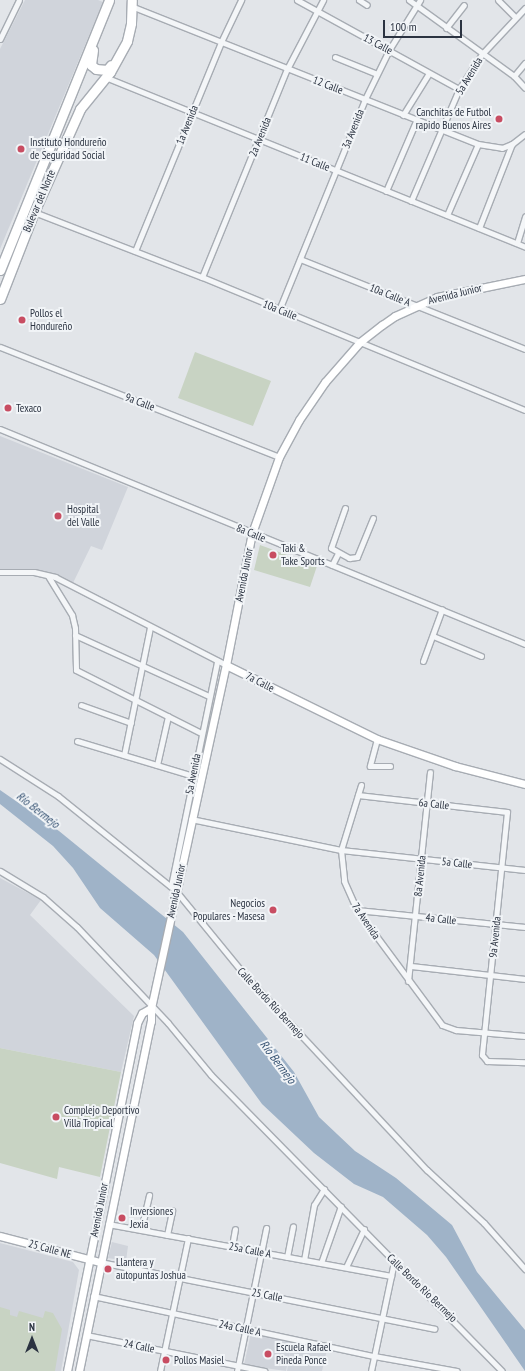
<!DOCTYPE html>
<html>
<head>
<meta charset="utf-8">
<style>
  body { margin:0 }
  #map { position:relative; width:525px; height:1371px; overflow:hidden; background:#e2e5e9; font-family:"PT Sans Narrow",sans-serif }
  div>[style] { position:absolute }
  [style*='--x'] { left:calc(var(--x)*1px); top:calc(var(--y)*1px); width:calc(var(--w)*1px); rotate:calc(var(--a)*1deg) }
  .built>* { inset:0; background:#d0d4db }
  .green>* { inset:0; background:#c8d3c3 }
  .water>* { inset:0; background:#9fb3c8 }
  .roads { filter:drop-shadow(1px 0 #a7acb3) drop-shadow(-1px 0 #a7acb3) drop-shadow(0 1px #a7acb3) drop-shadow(0 -1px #a7acb3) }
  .street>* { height:5px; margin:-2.5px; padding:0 2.5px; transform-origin:2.5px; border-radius:2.5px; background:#f4f6f8 }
  .secondary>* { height:7px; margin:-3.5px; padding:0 3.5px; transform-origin:3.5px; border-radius:3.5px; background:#fff }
  .highway>* { height:9px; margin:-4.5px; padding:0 4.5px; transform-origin:4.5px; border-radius:4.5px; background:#fff }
  .dots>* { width:11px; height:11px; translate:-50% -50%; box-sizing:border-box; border:2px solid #f1f4f7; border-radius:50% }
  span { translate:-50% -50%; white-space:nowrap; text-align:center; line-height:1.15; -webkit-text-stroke:4px #f1f4f7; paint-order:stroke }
  .street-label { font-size:11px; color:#2b3341 }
  .poi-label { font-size:11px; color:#2b3341 }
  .right { translate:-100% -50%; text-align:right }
  .left { translate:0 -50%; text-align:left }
  .water-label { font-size:12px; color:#375373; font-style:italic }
  .north { position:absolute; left:12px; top:1319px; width:40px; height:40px; -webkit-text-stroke:3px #f1f4f7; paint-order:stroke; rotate:0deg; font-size:11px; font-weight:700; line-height:16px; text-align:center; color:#2b3341 }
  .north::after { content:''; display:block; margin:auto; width:14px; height:18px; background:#2b3341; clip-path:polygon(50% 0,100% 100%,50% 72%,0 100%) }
  .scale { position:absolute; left:383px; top:20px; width:79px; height:18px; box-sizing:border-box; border:2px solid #2b3341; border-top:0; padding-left:5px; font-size:12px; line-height:14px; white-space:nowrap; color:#2b3341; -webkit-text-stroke:3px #f1f4f7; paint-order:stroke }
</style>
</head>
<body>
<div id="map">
  <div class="built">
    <i style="clip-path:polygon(25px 0,98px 0,103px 2px,0 249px,0 49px)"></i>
    <i style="clip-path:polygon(0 436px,128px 487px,102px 550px,91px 546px,73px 583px,59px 577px,0 570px)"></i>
    <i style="clip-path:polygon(0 878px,41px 900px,30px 915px,134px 1016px,121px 1072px,0 1048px)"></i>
    <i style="clip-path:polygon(112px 1242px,128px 1246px,126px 1261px,108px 1258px)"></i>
    <i style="clip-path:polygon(0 1243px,73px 1262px,79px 1270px,61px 1371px,0 1371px)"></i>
    <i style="clip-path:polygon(251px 1333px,292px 1342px,286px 1371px,244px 1365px)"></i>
    <i style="clip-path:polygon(292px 1342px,327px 1350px,322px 1371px,287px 1371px)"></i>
  </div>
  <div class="green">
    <i style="clip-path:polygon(195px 352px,271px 381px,253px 426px,178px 398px)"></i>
    <i style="clip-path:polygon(260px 545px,317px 566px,310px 587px,254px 570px)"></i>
    <i style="clip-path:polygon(0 1048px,121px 1072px,100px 1177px,59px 1167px,57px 1179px,0 1163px)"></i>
    <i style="clip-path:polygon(0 1307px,10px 1310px,10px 1315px,17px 1317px,19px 1311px,43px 1318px,45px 1311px,53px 1313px,62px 1329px,55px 1371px,0 1371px)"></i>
  </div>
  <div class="water">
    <i style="clip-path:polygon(0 790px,59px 831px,183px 932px,294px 1072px,319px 1117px,355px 1151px,396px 1178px,452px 1225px,477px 1272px,525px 1330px,525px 1371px,446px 1257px,427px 1235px,383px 1197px,354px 1184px,314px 1153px,262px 1104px,154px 955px,100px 908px,73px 868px,53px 846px,0 804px)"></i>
  </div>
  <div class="roads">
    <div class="street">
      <i style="--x:297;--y:0;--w:185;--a:28.8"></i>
      <i style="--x:359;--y:0;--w:9;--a:32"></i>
      <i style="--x:409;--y:0;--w:130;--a:35.9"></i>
      <i style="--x:514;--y:76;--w:16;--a:47"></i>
      <i style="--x:498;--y:0;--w:24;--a:45"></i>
      <i style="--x:131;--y:6;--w:373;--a:21.7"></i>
      <i style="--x:478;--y:144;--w:24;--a:9"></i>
      <i style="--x:502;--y:148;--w:11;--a:-22"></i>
      <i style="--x:512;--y:144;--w:16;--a:-38"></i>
      <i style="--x:446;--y:28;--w:29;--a:-52"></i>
      <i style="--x:0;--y:39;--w:43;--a:-64"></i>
      <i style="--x:335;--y:57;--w:45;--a:22"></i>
      <i style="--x:514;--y:76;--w:17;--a:-50"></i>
      <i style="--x:105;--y:77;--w:453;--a:22"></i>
      <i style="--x:403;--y:115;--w:49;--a:-58.2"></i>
      <i style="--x:386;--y:191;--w:78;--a:-66.7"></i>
      <i style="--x:411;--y:201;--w:122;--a:-66.8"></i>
      <i style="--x:459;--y:89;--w:42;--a:-56.7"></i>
      <i style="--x:482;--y:54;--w:63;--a:-46.9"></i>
      <i style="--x:34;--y:212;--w:180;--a:21.2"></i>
      <i style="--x:202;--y:277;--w:349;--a:22.4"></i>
      <i style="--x:447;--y:215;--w:77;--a:-66.4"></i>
      <i style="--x:479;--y:228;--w:90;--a:-68.6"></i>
      <i style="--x:517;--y:243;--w:28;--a:-73"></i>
      <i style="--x:135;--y:251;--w:226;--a:-67.6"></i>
      <i style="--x:221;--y:42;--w:47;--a:-64.5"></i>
      <i style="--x:300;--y:259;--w:242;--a:21.8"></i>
      <i style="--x:202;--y:277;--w:225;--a:-67.8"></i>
      <i style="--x:287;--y:69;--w:78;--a:-62.4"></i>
      <i style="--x:279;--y:310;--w:228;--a:-67.8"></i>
      <i style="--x:365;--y:99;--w:55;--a:-63.9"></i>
      <i style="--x:389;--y:50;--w:59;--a:-58.2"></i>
      <i style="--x:0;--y:347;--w:300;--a:21.5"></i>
      <i style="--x:0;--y:429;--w:567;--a:22.27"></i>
      <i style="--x:345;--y:508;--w:42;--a:109.3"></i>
      <i style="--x:331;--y:548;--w:21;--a:29"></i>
      <i style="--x:349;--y:558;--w:8;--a:-7"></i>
      <i style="--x:357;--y:557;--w:42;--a:-67.7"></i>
      <i style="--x:332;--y:565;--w:13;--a:-63"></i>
      <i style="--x:0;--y:572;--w:34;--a:0"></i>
      <i style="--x:34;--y:572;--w:22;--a:13"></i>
      <i style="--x:55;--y:577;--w:192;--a:27.2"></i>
      <i style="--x:48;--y:576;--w:46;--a:58.4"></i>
      <i style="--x:72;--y:615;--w:13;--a:77"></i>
      <i style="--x:75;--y:628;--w:42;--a:88.6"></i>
      <i style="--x:76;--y:670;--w:140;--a:26.7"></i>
      <i style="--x:75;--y:635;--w:147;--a:24.5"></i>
      <i style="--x:433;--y:636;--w:52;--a:22.6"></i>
      <i style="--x:423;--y:661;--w:55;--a:-69.9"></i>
      <i style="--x:81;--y:705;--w:53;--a:19.8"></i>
      <i style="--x:377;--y:739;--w:28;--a:105"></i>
      <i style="--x:370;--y:766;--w:20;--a:0"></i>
      <i style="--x:77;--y:741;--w:121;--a:16.8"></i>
      <i style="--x:124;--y:755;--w:131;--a:-78.5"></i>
      <i style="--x:0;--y:759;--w:69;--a:32.5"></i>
      <i style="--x:58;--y:796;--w:151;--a:38.8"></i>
      <i style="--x:176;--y:891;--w:107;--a:50.7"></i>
      <i style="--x:244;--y:974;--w:268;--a:47"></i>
      <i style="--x:427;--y:1170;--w:78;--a:42.9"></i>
      <i style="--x:484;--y:1223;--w:62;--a:48.3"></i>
      <i style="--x:157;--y:765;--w:50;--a:-77.3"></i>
      <i style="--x:361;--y:785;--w:68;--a:107.1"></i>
      <i style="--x:341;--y:850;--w:31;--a:84"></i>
      <i style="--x:344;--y:881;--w:32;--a:66"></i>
      <i style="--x:357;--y:910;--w:143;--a:53.5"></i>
      <i style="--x:442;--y:1025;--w:15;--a:20"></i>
      <i style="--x:456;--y:1030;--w:69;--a:5"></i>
      <i style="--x:358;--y:795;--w:150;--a:6.5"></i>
      <i style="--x:507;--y:812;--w:244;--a:95.9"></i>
      <i style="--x:482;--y:1055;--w:8;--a:50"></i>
      <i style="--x:487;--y:1061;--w:38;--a:2"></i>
      <i style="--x:191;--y:819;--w:153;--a:11.7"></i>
      <i style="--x:341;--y:850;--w:185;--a:6.2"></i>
      <i style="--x:0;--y:871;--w:50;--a:31.2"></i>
      <i style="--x:43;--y:897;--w:45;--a:41.4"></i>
      <i style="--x:77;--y:927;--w:132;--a:46.5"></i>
      <i style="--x:168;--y:1023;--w:67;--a:50.4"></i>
      <i style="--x:211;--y:1075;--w:415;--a:45.5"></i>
      <i style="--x:171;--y:886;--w:230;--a:-78.4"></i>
      <i style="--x:357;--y:910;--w:169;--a:5.8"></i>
      <i style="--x:411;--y:966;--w:115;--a:6.5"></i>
      <i style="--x:408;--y:981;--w:210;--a:-84"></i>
      <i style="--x:108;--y:1224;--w:288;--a:10.4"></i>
      <i style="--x:141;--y:1230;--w:36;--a:-77"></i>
      <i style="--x:167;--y:1235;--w:25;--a:-78"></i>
      <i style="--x:232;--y:1246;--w:17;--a:-80"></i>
      <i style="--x:287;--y:1257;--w:31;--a:-79"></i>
      <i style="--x:304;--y:1260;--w:56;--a:-79.7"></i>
      <i style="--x:314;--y:1205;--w:19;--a:-58"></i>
      <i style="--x:100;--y:1262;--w:341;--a:11.3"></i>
      <i style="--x:321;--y:1263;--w:60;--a:-70.7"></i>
      <i style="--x:346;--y:1267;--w:42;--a:-64.7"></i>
      <i style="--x:93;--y:1296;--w:287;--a:12.1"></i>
      <i style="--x:374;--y:1356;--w:84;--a:10.2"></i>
      <i style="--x:86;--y:1335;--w:182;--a:11.4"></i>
      <i style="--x:160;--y:1371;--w:136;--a:-78.1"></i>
      <i style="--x:237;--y:1371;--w:146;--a:-78.5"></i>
      <i style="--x:371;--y:1371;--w:111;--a:-78.1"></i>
    </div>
    <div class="secondary">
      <i style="--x:226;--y:665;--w:168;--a:26.1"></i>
      <i style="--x:377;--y:739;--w:83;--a:19.1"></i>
      <i style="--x:455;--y:766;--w:72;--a:14.4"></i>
      <i style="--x:0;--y:1236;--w:103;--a:14.6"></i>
      <i style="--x:67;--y:1371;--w:355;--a:-78.6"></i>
      <i style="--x:137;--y:1023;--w:11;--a:-63"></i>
      <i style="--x:142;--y:1013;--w:10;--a:-29"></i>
      <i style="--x:79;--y:1371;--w:357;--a:-78.4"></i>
      <i style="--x:151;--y:1021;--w:13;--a:-90"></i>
      <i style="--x:151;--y:1008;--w:351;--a:-77.7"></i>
      <i style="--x:226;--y:665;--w:135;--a:-78.9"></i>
      <i style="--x:252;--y:533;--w:81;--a:-70.4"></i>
      <i style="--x:279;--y:457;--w:42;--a:-61.6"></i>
      <i style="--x:299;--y:420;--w:46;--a:-55.6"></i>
      <i style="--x:325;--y:382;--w:53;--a:-48.8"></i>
      <i style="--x:360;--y:342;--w:28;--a:-38"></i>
      <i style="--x:382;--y:325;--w:16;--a:-35"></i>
      <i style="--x:395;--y:316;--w:46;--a:-24.3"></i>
      <i style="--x:437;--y:297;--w:90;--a:-11.6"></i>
    </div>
    <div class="highway">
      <i style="--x:93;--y:50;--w:15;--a:98"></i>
      <i style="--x:91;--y:65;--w:6;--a:39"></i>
      <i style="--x:96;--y:69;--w:11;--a:5"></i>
      <i style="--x:107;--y:70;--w:6;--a:-51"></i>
      <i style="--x:0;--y:270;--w:291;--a:-68"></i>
      <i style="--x:0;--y:299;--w:93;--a:-68.7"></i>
      <i style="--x:34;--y:212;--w:113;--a:-65.9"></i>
      <i style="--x:80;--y:109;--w:48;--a:-51"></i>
      <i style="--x:110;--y:72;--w:35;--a:-61"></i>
      <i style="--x:127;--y:41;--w:18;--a:-77"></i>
      <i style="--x:131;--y:23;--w:23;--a:-88"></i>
    </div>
  </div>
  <div class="dots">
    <i style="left:499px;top:119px;background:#c84d62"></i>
    <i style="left:21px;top:149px;background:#c84d62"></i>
    <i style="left:22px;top:320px;background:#c84d62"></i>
    <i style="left:8px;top:408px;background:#c84d62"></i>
    <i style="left:58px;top:516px;background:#c84d62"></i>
    <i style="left:273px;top:555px;background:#c84d62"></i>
    <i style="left:273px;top:910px;background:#c84d62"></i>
    <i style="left:56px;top:1117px;background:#c84d62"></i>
    <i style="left:122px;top:1218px;background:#c84d62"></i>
    <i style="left:108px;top:1269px;background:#c84d62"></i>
    <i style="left:268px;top:1354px;background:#c84d62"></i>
    <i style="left:166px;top:1360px;background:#c84d62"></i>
  </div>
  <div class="street-label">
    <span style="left:378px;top:44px;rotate:28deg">13 Calle</span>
    <span style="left:469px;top:76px;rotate:-59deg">5a Avenida</span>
    <span style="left:328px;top:85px;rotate:21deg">12 Calle</span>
    <span style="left:187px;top:125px;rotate:-68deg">1a Avenida</span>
    <span style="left:353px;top:129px;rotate:-68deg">3a Avenida</span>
    <span style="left:260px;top:137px;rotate:-68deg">2a Avenida</span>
    <span style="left:315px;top:162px;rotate:22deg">11 Calle</span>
    <span style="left:39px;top:201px;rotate:-67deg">Bulevar del Norte</span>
    <span style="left:455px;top:294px;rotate:-14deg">Avenida Junior</span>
    <span style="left:390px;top:295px;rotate:22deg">10a Calle A</span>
    <span style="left:280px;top:310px;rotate:22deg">10a Calle</span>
    <span style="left:140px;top:402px;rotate:21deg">9a Calle</span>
    <span style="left:251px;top:533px;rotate:22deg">8a Calle</span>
    <span style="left:244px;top:575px;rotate:-79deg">Avenida Junior</span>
    <span style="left:260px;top:682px;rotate:27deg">7a Calle</span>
    <span style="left:193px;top:774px;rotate:-79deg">5a Avenida</span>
    <span style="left:434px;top:804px;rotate:6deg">6a Calle</span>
    <span style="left:457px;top:863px;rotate:6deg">5a Calle</span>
    <span style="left:420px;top:876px;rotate:-84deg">8a Avenida</span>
    <span style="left:176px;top:891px;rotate:-78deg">Avenida Junior</span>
    <span style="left:441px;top:919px;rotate:6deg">4a Calle</span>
    <span style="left:366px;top:921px;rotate:56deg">7a Avenida</span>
    <span style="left:495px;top:937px;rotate:-84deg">9a Avenida</span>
    <span style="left:271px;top:1003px;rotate:47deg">Calle Bordo Río Bermejo</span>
    <span style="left:99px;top:1210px;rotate:-79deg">Avenida Junior</span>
    <span style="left:50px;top:1249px;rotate:15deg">25 Calle NE</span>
    <span style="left:250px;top:1250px;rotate:11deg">25a Calle A</span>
    <span style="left:422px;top:1288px;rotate:44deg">Calle Bordo Río Bermejo</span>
    <span style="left:267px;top:1295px;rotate:11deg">25 Calle</span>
    <span style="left:240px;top:1328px;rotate:12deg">24a Calle A</span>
    <span style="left:139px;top:1346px;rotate:11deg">24 Calle</span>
  </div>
  <div class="poi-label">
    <span class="right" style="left:491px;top:119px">Canchitas de Futbol<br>rapido Buenos Aires</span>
    <span class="left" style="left:30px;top:149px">Instituto Hondureño<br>de Seguridad Social</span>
    <span class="left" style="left:30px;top:320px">Pollos el<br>Hondureño</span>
    <span class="left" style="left:16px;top:408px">Texaco</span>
    <span class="left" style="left:67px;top:516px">Hospital<br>del Valle</span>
    <span class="left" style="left:281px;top:555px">Taki &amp;<br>Take Sports</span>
    <span class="right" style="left:265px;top:910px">Negocios<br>Populares - Masesa</span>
    <span class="left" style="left:64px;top:1117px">Complejo Deportivo<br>Villa Tropical</span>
    <span class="left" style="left:130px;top:1218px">Inversiones<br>Jexia</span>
    <span class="left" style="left:116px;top:1269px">Llantera y<br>autopuntas Joshua</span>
    <span class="left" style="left:276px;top:1354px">Escuela Rafael<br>Pineda Ponce</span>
    <span class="left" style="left:174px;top:1360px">Pollos Masiel</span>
  </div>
  <div class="water-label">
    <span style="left:38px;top:810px;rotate:38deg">Río Bermejo</span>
    <span style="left:278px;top:1062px;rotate:53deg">Río Bermejo</span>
  </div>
  <div class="north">N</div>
  <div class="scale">100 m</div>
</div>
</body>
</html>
